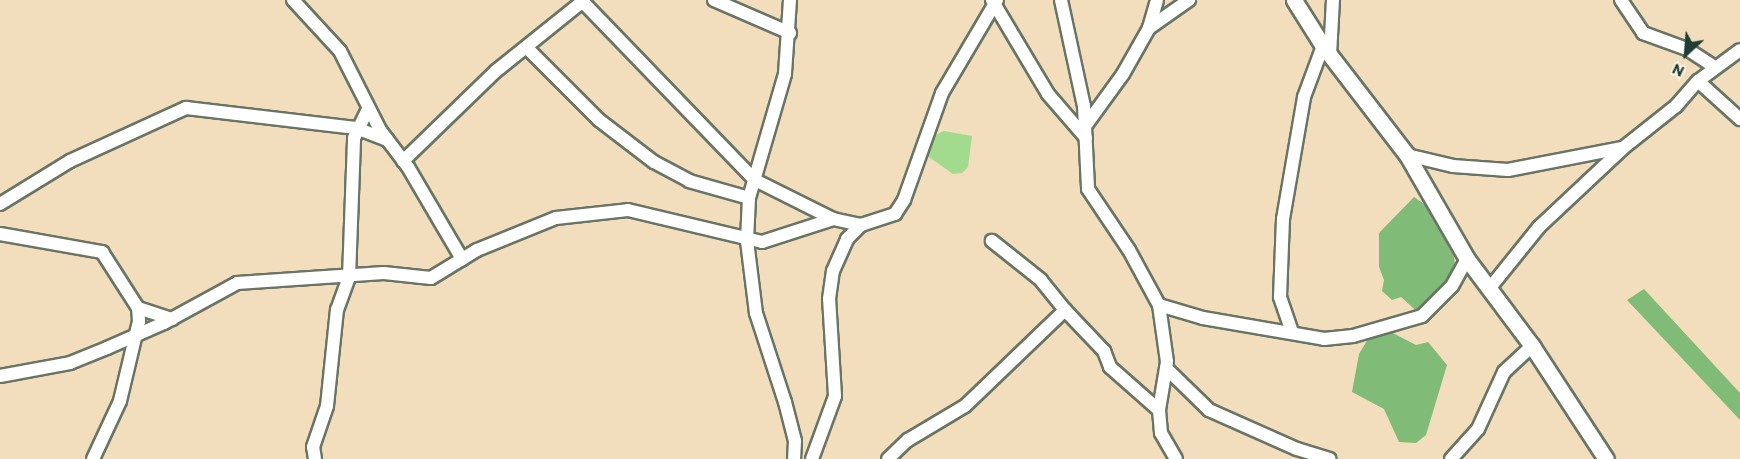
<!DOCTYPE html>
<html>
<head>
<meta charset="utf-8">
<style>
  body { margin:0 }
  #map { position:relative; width:1740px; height:459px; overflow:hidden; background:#f2ddbd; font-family:Itim,sans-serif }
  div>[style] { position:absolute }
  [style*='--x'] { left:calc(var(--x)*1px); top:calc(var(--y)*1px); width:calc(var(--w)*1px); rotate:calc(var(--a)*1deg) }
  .green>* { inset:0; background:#a2db8d }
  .forest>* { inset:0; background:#81bb78 }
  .roads { filter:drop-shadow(2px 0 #697564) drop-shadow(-2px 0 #697564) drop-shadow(0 2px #697564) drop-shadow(0 -2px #697564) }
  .minor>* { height:12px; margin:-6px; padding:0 6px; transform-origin:6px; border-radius:6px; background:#fff }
  .tertiary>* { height:15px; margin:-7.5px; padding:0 7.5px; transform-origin:7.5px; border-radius:7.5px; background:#fff }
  span { translate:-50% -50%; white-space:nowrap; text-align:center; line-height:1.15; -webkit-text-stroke:5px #fcf5e5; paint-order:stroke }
  .north { position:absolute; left:1656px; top:24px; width:60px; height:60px; -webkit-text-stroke:4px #fcf5e5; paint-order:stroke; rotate:206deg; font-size:16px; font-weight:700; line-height:24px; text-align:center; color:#1f3d34 }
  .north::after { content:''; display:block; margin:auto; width:21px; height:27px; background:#1f3d34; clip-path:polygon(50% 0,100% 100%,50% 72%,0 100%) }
</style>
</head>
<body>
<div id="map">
  <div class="green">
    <i style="clip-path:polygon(944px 131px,972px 136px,968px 167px,962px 173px,953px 174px,922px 152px,927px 139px)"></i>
  </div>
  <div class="forest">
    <i style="clip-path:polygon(1414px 197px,1424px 204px,1454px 256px,1455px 267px,1446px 289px,1422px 316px,1401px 297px,1392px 300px,1382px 291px,1384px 280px,1379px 267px,1379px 233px)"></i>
    <i style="clip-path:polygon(1644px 289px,1740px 393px,1740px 420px,1627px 300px)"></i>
    <i style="clip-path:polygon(1385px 329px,1416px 345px,1428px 342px,1447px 365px,1426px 435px,1416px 443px,1399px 442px,1384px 409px,1352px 392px,1359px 354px,1368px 339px)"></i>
  </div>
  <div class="roads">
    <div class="minor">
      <i style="--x:293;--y:0;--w:69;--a:47.3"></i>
      <i style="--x:340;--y:51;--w:89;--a:63.1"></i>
      <i style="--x:380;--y:130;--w:46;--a:52.9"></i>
      <i style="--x:408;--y:167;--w:107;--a:59.6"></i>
      <i style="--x:581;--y:0;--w:250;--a:46"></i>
      <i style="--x:755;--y:180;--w:87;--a:26.6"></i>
      <i style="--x:714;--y:0;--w:83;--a:23.5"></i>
      <i style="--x:790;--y:0;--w:74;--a:93.9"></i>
      <i style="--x:785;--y:74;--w:129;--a:106.2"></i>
      <i style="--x:749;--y:198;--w:43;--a:92.7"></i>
      <i style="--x:747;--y:241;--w:73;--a:82.9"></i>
      <i style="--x:756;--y:313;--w:94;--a:72"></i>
      <i style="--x:785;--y:402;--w:40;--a:75.6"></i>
      <i style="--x:795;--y:441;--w:18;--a:93"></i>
      <i style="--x:992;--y:0;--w:109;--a:59.2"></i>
      <i style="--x:1048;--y:94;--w:58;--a:49.2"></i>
      <i style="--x:1061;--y:0;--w:108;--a:77.8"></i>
      <i style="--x:1084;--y:106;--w:83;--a:87.2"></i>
      <i style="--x:1088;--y:189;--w:73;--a:56.1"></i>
      <i style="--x:1129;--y:250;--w:63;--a:61.4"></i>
      <i style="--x:1159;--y:305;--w:58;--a:82"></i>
      <i style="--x:1167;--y:362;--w:49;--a:99.5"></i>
      <i style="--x:1159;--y:410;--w:23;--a:85"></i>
      <i style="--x:1161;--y:433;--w:30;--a:60"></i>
      <i style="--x:1621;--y:0;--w:40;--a:56"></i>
      <i style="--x:1643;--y:33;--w:47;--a:20"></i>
      <i style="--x:1687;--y:49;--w:33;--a:33"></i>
      <i style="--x:1149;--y:28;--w:49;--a:-35"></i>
      <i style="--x:527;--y:48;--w:102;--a:45"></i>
      <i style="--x:599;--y:120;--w:69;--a:37.4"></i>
      <i style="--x:654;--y:162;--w:40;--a:28"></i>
      <i style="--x:689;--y:181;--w:62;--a:15.8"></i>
      <i style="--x:1330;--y:55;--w:55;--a:-86.9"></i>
      <i style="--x:1698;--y:81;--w:57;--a:42.1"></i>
      <i style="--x:1086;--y:125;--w:63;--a:-54"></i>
      <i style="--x:1123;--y:74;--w:53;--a:-60.5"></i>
      <i style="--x:1149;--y:28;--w:29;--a:-74"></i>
      <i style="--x:1407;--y:155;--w:47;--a:13.4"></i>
      <i style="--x:1453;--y:166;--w:55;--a:4.2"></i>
      <i style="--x:1508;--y:170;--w:115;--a:-11"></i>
      <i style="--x:403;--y:161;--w:129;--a:-44.1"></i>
      <i style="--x:496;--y:71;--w:112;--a:-38.8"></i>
      <i style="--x:0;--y:204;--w:82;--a:-31.6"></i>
      <i style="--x:70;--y:161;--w:128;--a:-24.6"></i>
      <i style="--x:186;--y:108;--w:171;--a:6.7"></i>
      <i style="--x:356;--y:128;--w:34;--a:21"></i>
      <i style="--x:0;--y:234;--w:104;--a:10"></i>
      <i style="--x:102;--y:252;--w:67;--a:57.3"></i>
      <i style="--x:138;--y:308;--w:36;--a:18"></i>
      <i style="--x:1489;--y:289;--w:80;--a:-51.1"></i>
      <i style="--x:1539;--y:227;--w:115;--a:-43.2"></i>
      <i style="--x:1623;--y:148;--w:68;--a:-38.4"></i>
      <i style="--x:1676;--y:106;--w:33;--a:-49"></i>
      <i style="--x:1698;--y:81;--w:52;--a:-36.4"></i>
      <i style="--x:1159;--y:305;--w:46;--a:16.5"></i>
      <i style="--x:1203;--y:318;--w:123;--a:9.8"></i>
      <i style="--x:1324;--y:339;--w:29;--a:-6"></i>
      <i style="--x:1353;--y:336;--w:72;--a:-16.2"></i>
      <i style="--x:1422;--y:316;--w:42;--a:-45"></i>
      <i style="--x:1452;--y:286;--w:31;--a:-61"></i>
      <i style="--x:1065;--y:310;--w:57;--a:46.4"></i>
      <i style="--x:1104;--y:351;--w:17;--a:69"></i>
      <i style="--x:1110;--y:367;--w:65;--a:41.3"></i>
      <i style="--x:1292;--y:332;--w:37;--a:-109"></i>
      <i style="--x:1280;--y:297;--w:78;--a:-87.8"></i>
      <i style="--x:1283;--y:219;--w:124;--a:-80.2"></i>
      <i style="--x:1304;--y:97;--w:54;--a:-69.6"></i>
      <i style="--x:1166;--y:368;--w:60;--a:44.3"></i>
      <i style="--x:1209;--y:410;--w:96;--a:23.9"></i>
      <i style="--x:1297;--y:449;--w:34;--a:17"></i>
      <i style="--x:0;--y:376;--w:71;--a:-10.5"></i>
      <i style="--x:70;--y:363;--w:40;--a:-22"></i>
      <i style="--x:107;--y:348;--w:62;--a:-23.7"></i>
      <i style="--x:164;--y:323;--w:83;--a:-28.7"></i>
      <i style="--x:237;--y:283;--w:147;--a:-3.9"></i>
      <i style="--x:384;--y:273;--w:47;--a:6.1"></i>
      <i style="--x:431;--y:278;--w:54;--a:-31.3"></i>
      <i style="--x:477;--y:250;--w:85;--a:-22.1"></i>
      <i style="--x:556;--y:218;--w:72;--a:-6.3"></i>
      <i style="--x:628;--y:210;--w:138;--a:13.4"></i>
      <i style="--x:762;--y:242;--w:75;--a:-17.9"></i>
      <i style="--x:833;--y:219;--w:29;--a:12"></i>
      <i style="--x:93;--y:459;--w:64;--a:-65"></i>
      <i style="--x:120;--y:401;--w:82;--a:-76.6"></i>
      <i style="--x:139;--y:321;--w:13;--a:-94"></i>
      <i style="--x:315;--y:459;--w:12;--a:-99"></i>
      <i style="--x:313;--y:447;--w:43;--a:-71.1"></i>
      <i style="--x:327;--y:406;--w:97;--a:-84.1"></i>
      <i style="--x:337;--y:310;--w:35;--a:-70"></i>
      <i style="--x:349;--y:277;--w:139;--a:-87.9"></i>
      <i style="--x:354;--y:138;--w:32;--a:-64"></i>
      <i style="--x:812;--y:459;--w:67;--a:-69.9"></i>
      <i style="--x:835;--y:396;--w:97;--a:-93.5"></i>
      <i style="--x:829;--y:299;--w:28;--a:-82"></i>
      <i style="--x:833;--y:271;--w:35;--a:-66"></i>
      <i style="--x:847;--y:239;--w:20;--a:-45"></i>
      <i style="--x:861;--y:225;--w:36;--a:-18"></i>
      <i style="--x:895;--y:214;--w:17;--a:-57"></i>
      <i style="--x:904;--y:200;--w:114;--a:-70.4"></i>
      <i style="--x:942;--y:93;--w:108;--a:-59.4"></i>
      <i style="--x:888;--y:459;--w:28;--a:-44"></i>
      <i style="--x:908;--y:440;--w:66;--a:-30.8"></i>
      <i style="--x:965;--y:406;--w:139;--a:-43.8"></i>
      <i style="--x:1065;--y:310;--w:38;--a:-129"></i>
      <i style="--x:1041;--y:280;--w:63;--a:-141.5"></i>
      <i style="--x:1451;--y:459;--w:40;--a:-48"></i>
      <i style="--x:1478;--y:429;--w:63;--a:-65.5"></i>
      <i style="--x:1504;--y:372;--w:38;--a:-43"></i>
    </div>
    <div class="tertiary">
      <i style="--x:1294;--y:0;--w:54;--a:57.8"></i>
      <i style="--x:1323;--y:46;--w:138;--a:52.4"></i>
      <i style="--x:1407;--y:155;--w:120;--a:60"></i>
      <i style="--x:1467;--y:259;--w:109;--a:53.2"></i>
      <i style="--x:1532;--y:346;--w:135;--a:56.8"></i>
    </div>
  </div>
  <div class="north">N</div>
</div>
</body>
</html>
